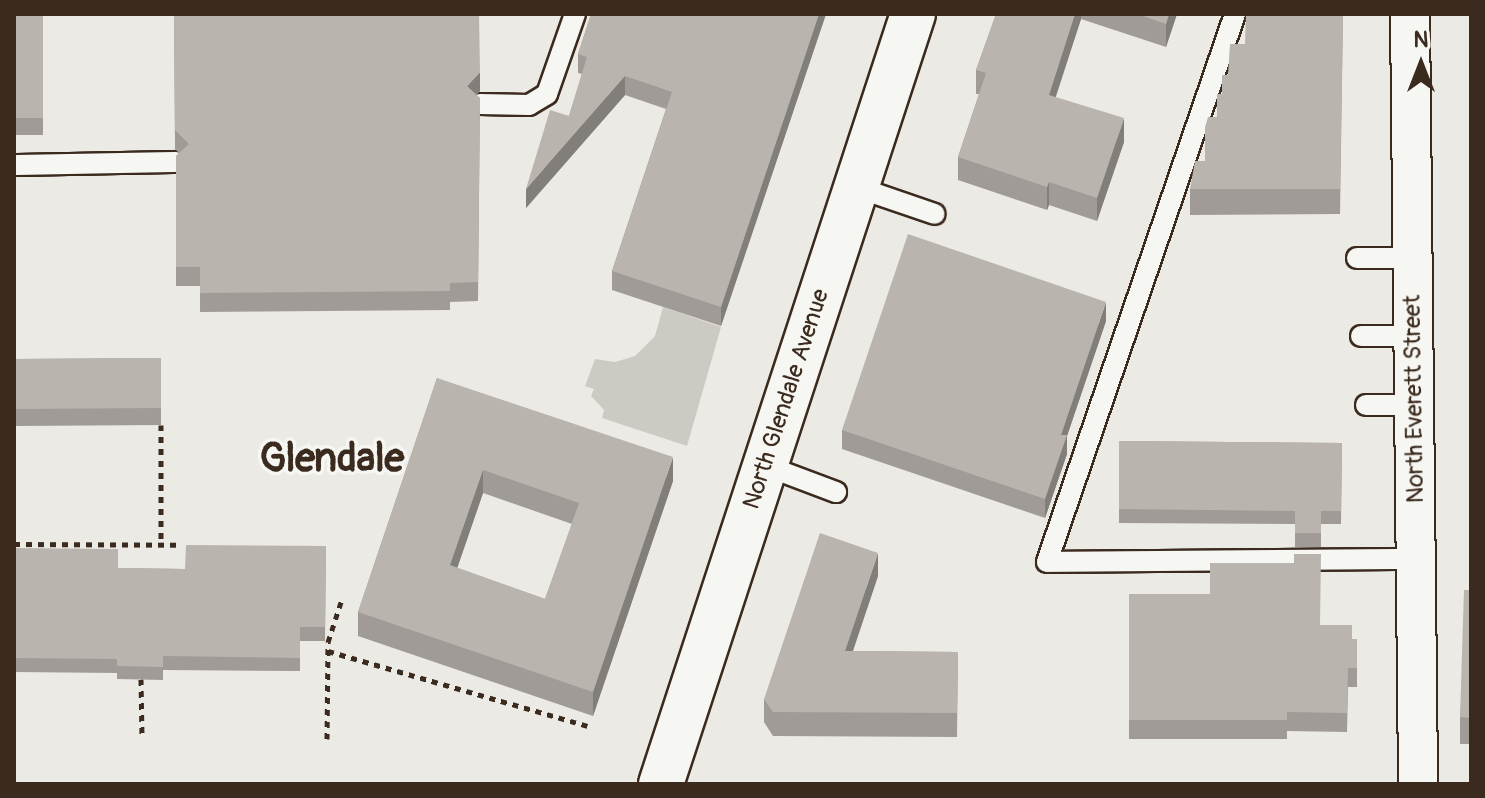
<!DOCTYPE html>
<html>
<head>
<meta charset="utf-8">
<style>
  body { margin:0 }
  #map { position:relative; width:1485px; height:798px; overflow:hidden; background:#ebeae5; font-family:Pangolin,sans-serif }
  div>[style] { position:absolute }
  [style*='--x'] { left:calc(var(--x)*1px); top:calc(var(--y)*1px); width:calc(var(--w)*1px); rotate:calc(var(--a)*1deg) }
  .green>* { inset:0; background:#cdcac4 }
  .path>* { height:5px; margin-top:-2.5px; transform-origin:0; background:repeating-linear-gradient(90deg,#3b2a1e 0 6px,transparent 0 12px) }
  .roads { filter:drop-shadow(2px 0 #3b2a1e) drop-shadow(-2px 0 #3b2a1e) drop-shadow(0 2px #3b2a1e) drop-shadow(0 -2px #3b2a1e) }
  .service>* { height:20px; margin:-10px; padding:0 10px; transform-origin:10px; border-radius:10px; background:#f6f6f2 }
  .minor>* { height:38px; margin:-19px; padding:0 19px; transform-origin:19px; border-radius:19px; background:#f6f6f2 }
  .secondary>* { height:44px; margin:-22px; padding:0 22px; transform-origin:22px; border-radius:22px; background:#f6f6f2 }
  .wall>* { inset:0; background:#a09b96 }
  .shaded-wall>* { inset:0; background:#827e7a }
  .building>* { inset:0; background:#bab4ae }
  span { translate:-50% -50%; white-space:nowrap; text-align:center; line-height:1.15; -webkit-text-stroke:7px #f6f6f2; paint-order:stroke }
  .street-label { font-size:24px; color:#3b2a1e }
  .town-label { font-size:40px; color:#3b2a1e; font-weight:700 }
  .frame { position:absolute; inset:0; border:16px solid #3b2a1e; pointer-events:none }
  .north { position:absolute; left:1381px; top:24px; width:80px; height:80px; -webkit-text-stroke:6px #f6f6f2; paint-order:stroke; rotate:0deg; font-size:22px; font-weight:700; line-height:32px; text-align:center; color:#3b2a1e }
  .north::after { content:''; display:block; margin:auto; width:28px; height:36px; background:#3b2a1e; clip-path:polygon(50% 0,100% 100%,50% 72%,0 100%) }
</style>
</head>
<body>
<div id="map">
  <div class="green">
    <i style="clip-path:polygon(663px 307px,721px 327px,687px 446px,602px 418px,604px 410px,591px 396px,594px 389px,585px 386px,595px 359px,615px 362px,635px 356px,655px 336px)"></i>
  </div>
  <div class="path">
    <i style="--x:161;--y:425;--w:120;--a:90"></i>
    <i style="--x:14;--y:544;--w:167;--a:0.3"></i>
    <i style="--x:328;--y:651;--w:270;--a:16.1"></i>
    <i style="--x:141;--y:679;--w:58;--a:89"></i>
    <i style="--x:327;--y:739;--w:97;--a:-89.4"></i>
    <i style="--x:328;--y:642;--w:45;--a:-72"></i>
  </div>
  <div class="roads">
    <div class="service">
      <i style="--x:1235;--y:14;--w:579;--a:108.94"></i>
      <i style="--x:1047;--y:562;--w:369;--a:-0.5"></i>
      <i style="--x:480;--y:104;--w:49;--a:1.2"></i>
      <i style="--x:529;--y:105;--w:21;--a:-31"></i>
      <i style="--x:547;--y:94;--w:85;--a:-70.7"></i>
      <i style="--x:14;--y:165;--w:162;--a:-1.1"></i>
      <i style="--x:856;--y:187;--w:83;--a:18.9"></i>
      <i style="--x:1357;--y:258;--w:56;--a:0"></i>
      <i style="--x:1361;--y:336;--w:52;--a:0"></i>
      <i style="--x:1366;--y:405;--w:48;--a:0"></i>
      <i style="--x:764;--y:465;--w:77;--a:20.6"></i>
    </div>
    <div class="minor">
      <i style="--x:1410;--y:14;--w:770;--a:89.4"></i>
    </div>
    <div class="secondary">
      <i style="--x:661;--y:784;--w:810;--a:-71.88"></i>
    </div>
  </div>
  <div class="wall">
    <i style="clip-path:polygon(14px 14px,43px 14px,43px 135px,14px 135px)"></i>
    <i style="clip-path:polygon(174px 14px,480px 91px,476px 95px,480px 98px,478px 301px,450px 302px,450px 310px,200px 312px,200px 286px,176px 286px,176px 156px,179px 153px,175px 149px)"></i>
    <i style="clip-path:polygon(591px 14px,826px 14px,721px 326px,612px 290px,612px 271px,666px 109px,625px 95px,526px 208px,569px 116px,582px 74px,578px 73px,578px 54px)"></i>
    <i style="clip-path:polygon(996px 14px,1177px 14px,1166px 47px,1081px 19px,1055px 97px,1124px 142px,1097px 221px,1049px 205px,1047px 210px,958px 180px,958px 157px,979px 94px,976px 94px,976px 70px)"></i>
    <i style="clip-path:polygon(1343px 14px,1340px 214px,1190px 215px,1190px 189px,1205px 161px,1228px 75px,1245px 44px)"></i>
    <i style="clip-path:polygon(1106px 321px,1067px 436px,1067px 454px,1045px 518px,842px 449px,842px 430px)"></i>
    <i style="clip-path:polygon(161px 358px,161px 425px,14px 426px,14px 359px)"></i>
    <i style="clip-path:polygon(evenodd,437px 378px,673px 481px,593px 716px,358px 636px,358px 612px,437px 378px,483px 493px,572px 524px,545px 599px,457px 568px,483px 493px)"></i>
    <i style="clip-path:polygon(1119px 441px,1342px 443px,1341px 524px,1321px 524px,1321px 547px,1295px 547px,1295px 524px,1119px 523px)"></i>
    <i style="clip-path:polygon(326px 546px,325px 641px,300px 641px,300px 671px,163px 670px,163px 680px,117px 679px,117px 673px,14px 672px,14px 548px,118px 568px,185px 569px)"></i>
    <i style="clip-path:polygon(878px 576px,853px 651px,958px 652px,957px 737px,773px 736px,764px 722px,764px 699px)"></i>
    <i style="clip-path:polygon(1471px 590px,1471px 744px,1460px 744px,1460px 717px)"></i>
    <i style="clip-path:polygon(1129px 594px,1320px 625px,1352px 639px,1357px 639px,1357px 687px,1348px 687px,1347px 732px,1287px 731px,1287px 739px,1129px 739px)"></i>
  </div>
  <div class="shaded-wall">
    <i style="clip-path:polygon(819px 14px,826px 14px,721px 326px,721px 307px)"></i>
    <i style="clip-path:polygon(1075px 14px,1081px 14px,1081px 19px,1049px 118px,1049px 95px)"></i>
    <i style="clip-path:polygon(1169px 14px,1177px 14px,1166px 47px,1166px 24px)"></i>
    <i style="clip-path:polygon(480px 72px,480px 91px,467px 105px,467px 86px)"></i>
    <i style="clip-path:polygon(625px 76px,625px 95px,526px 208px,526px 189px)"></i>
    <i style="clip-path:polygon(1124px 118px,1124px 142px,1097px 221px,1097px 198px)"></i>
    <i style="clip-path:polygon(1049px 182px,1049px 205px,1047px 210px,1047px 187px)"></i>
    <i style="clip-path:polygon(1106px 302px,1106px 321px,1067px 436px,1067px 454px,1045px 518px,1045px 499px,1061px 435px)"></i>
    <i style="clip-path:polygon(673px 457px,673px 481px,593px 716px,593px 692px)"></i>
    <i style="clip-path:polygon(483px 470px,483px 493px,450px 589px,450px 565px)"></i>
    <i style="clip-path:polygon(878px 553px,878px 576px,845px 674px,845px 651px)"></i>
  </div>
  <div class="building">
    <i style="clip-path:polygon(14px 14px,43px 14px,43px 118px,14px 118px)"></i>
    <i style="clip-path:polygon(174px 14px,479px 14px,480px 72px,467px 86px,480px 98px,478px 282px,450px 283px,450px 291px,200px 293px,200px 267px,176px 267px,176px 156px,189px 144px,175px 130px)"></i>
    <i style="clip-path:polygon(591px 14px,819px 14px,721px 307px,612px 271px,672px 92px,625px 76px,526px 189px,550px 110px,569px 116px,587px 57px,578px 54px)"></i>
    <i style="clip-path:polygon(996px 14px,1075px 14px,1049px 95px,1124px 118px,1097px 198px,1049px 182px,1047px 187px,958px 157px,986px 73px,976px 70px)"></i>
    <i style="clip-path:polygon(1137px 14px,1169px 14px,1166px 24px)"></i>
    <i style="clip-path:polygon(1246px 14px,1343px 14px,1340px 189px,1190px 189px,1195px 161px,1205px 161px,1205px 127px,1208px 117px,1217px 117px,1217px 94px,1222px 94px,1222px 75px,1228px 75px,1230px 44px,1245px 44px)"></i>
    <i style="clip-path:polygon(908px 234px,1106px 302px,1061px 435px,1067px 435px,1045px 499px,842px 430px)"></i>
    <i style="clip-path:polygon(161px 358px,161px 408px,14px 409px,14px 359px)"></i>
    <i style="clip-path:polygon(evenodd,437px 378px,673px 457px,593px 692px,358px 612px,437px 378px,483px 470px,579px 503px,545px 599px,450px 565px,483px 470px)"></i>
    <i style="clip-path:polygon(1119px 441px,1342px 443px,1341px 511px,1321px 511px,1321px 533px,1295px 533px,1295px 511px,1119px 509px)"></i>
    <i style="clip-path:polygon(820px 533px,878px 553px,845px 651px,958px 652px,957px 713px,773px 712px,764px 699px)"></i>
    <i style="clip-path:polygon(186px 545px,326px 546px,325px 627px,300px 627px,300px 658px,163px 656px,163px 667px,117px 666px,117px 659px,14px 658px,14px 548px,118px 549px,118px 568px,185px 569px)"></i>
    <i style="clip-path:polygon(1294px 554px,1321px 554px,1320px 625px,1352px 625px,1352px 639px,1357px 639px,1357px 668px,1348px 668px,1347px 713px,1287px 712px,1287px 720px,1129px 720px,1129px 594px,1210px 594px,1210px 563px,1294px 563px)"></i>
    <i style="clip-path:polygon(1464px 590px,1471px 590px,1471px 718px,1460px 717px)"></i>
  </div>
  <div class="street-label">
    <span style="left:786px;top:399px;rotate:-72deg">North Glendale Avenue</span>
    <span style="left:1414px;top:399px;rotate:-91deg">North Everett Street</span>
  </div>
  <div class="town-label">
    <span style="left:332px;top:459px">Glendale</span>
  </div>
  <div class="frame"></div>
  <div class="north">N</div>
</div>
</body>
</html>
